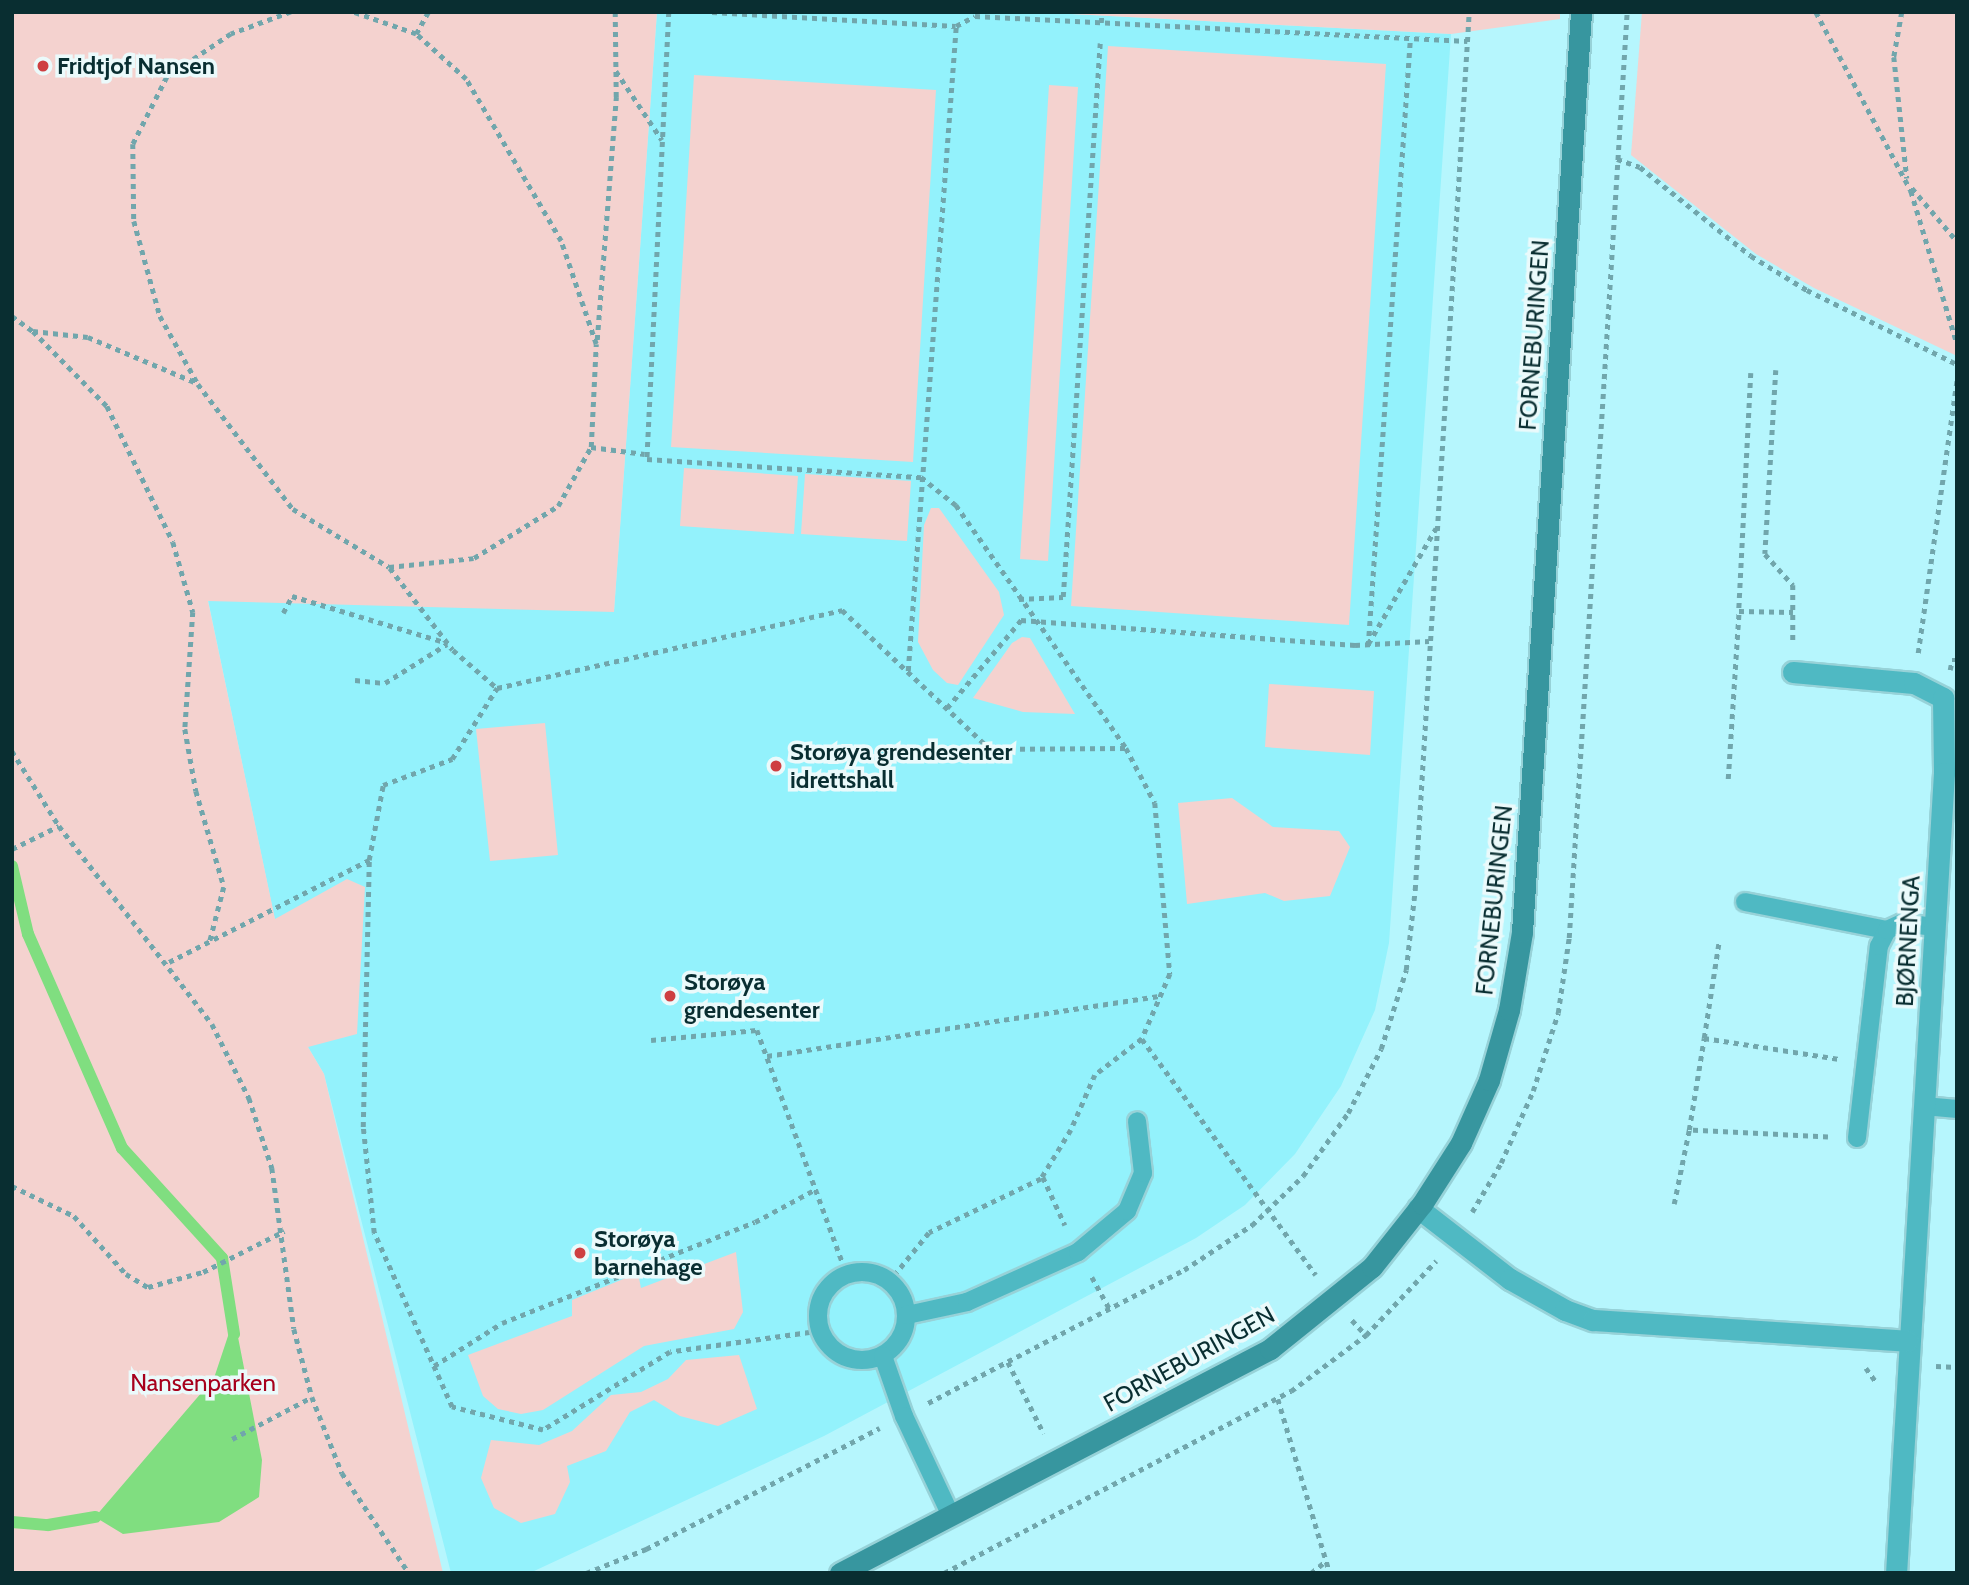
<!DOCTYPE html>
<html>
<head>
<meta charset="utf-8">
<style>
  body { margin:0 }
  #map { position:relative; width:1969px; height:1585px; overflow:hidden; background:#b6f6fd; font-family:Cabin,sans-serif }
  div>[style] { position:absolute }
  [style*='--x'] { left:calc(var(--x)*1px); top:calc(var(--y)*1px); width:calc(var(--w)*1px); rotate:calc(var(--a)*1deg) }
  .built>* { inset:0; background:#93f2fc }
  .green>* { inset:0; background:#f4d2cf }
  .water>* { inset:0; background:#80de80 }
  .stream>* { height:12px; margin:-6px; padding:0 6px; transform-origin:6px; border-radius:6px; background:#80de80 }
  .path>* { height:4.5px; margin-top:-2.25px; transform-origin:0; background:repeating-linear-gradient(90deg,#71a6ac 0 5px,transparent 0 10px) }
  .roads { filter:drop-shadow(2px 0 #97d2d8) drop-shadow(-2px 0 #97d2d8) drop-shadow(0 2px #97d2d8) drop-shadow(0 -2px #97d2d8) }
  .lane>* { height:18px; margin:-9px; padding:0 9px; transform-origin:9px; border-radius:9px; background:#4fb9c3 }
  .lane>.ring { margin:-9px; padding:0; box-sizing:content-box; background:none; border:18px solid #4fb9c3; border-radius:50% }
  .street>* { height:21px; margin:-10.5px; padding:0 10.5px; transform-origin:10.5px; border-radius:10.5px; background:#4fb9c3 }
  .secondary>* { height:21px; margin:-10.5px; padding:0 10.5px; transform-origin:10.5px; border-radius:10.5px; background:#37969f }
  .dots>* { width:19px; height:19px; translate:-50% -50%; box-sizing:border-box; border:4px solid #ebfafb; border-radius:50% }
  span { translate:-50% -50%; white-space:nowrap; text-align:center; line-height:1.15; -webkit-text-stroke:7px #ebfafb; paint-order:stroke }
  .poi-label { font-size:24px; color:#092e31; font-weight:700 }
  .left { translate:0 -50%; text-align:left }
  .street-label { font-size:24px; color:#092e31 }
  .park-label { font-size:24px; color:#a7001c }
  .frame { position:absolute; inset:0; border:14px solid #092e31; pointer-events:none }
</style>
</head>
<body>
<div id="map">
  <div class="built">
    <i style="clip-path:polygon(657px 12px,1033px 12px,1451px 34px,1389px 943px,1375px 1010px,1341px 1086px,1295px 1154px,1245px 1205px,1196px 1238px,824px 1436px,532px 1572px,451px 1573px,324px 1074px,308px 1047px,275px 920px,208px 600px,614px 611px)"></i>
  </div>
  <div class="green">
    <i style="clip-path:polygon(12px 12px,657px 12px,614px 612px,208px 601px,275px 919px,347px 879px,365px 887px,357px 1034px,308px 1047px,324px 1074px,443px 1573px,12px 1573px)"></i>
    <i style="clip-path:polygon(1033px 12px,1560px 12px,1560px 19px,1451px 34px)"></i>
    <i style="clip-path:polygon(1642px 12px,1957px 12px,1957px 356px,1814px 288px,1756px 254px,1631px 155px)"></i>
    <i style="clip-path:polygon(1108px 46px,1386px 64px,1349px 625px,1071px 606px)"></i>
    <i style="clip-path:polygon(694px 75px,936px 90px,913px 462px,671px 447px)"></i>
    <i style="clip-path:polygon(1049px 85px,1078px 87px,1048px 561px,1020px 559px)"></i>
    <i style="clip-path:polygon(684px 468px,798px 476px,794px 534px,680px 526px)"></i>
    <i style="clip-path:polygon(805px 474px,911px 481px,907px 541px,801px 534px)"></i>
    <i style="clip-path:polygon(931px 508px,939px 508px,999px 592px,1004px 615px,958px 685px,947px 683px,933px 670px,918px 642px,924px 525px)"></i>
    <i style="clip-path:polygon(1022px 637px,1030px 638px,1075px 714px,1023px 712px,973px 698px,1012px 643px)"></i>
    <i style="clip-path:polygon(1269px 684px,1374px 691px,1370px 755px,1265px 747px)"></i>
    <i style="clip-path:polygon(545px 723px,558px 855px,490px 861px,476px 729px)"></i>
    <i style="clip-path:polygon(1232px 798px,1273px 827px,1339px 831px,1350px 847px,1330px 896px,1284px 901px,1265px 893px,1187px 904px,1178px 803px)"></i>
    <i style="clip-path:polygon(736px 1252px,743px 1312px,734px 1329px,644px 1346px,543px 1410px,521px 1414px,498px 1409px,483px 1396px,468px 1355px,572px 1316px,572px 1300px,638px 1273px,641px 1288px)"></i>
    <i style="clip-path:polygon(739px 1355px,757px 1409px,718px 1426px,680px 1416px,654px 1400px,630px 1412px,606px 1451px,567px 1466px,570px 1482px,555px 1514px,521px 1523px,494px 1508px,481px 1478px,491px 1440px,539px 1445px,572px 1431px,611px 1395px,641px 1392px,668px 1379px,686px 1360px)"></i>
  </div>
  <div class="water">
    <i style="clip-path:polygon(230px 1330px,238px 1337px,262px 1460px,259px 1497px,219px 1522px,123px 1534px,95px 1517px,214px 1378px)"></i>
  </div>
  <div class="stream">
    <i style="--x:12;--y:866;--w:70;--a:76.8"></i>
    <i style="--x:28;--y:934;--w:234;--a:66.3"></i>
    <i style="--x:122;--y:1148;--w:149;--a:47.7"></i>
    <i style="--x:222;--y:1258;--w:77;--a:81"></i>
    <i style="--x:12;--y:1522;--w:36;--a:5"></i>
    <i style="--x:48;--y:1525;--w:48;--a:-9.7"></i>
  </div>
  <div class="path">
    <i style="--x:291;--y:12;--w:64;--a:159.9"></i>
    <i style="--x:231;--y:34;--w:77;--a:146.1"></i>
    <i style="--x:167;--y:77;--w:75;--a:116.9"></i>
    <i style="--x:133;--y:144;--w:77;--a:89.3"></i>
    <i style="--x:134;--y:221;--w:98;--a:74.7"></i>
    <i style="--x:160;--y:316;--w:78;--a:60.8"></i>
    <i style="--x:198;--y:384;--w:157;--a:52.8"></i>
    <i style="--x:293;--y:509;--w:112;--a:31.1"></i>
    <i style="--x:389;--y:567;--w:85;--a:-6"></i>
    <i style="--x:474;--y:558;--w:99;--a:-31.8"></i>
    <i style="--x:558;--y:506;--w:68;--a:-60.8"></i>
    <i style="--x:591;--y:447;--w:103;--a:-87.2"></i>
    <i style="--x:596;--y:344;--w:109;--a:-108.8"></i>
    <i style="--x:561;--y:241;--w:188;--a:-120.4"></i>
    <i style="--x:466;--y:79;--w:67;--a:-138"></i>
    <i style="--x:416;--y:34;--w:67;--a:-160.8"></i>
    <i style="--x:669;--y:12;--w:448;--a:92.8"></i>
    <i style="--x:647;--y:459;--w:275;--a:3.8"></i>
    <i style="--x:921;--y:477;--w:45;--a:38.7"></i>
    <i style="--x:956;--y:505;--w:297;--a:55"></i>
    <i style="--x:1126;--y:748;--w:62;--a:62.2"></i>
    <i style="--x:1155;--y:803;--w:172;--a:85"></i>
    <i style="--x:1170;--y:974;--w:71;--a:113.3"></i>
    <i style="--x:1142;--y:1039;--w:59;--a:142.5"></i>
    <i style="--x:1095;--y:1075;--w:60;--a:113.6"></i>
    <i style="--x:1071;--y:1130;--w:57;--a:121.5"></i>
    <i style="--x:1041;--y:1179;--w:124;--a:154.3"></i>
    <i style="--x:929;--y:1233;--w:62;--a:129.1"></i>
    <i style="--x:712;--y:12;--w:244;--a:3.3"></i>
    <i style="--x:956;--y:26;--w:21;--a:-28"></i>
    <i style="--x:975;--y:16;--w:493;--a:2.9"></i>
    <i style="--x:1816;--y:12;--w:203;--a:62"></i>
    <i style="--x:1911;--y:191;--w:159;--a:73.2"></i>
    <i style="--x:1902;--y:12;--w:46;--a:100.1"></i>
    <i style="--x:1894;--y:57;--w:122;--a:83.9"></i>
    <i style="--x:1101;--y:23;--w:11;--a:-85"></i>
    <i style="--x:416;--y:34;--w:25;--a:-61"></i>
    <i style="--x:616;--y:71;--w:83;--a:56.3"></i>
    <i style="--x:1617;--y:159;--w:24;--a:19"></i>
    <i style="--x:1640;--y:167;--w:142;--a:38.7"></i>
    <i style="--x:1751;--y:256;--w:66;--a:31.3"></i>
    <i style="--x:1807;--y:290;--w:167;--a:26.3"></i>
    <i style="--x:1912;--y:188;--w:70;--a:49.7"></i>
    <i style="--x:12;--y:316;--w:26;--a:36"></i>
    <i style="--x:33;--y:331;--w:55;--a:6.2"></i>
    <i style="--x:88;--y:337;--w:118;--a:22.9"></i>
    <i style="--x:33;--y:331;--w:105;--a:45.4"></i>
    <i style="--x:107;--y:406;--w:151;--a:64.1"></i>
    <i style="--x:173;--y:542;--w:73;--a:74.1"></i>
    <i style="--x:193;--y:612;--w:117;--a:93.9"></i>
    <i style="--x:185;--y:729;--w:63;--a:79.9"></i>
    <i style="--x:196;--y:791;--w:100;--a:73.7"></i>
    <i style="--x:224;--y:887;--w:56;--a:104.5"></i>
    <i style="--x:597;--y:340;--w:244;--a:-85.5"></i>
    <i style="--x:616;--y:97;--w:85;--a:-90.7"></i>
    <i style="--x:1776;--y:370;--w:184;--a:93.4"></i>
    <i style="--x:1765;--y:554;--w:42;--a:47.9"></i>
    <i style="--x:1793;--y:585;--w:59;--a:90"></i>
    <i style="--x:1751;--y:373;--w:238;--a:92.9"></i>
    <i style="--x:1739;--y:611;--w:54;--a:1.1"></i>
    <i style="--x:591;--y:447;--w:54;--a:7.4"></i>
    <i style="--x:390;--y:568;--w:103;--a:52.5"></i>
    <i style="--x:453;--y:650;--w:58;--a:40.8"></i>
    <i style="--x:1019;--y:599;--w:44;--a:-2.6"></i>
    <i style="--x:1063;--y:597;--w:555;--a:-86.18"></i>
    <i style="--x:283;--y:613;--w:19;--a:-62"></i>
    <i style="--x:292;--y:596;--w:163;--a:16.8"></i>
    <i style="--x:1368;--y:644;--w:134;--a:-59.6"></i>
    <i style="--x:1368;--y:646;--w:606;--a:-86.03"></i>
    <i style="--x:1918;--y:653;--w:276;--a:-81.9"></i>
    <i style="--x:1950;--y:670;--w:10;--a:-79"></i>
    <i style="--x:1952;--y:660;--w:5;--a:0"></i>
    <i style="--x:908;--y:671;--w:647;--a:-85.74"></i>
    <i style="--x:355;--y:680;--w:30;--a:6"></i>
    <i style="--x:385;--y:683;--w:73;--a:-32.2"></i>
    <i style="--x:947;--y:708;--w:115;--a:-49.9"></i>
    <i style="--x:1021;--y:620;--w:335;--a:4.3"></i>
    <i style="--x:1355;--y:645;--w:74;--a:-3.1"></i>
    <i style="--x:12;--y:751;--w:89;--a:57.9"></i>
    <i style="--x:59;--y:826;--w:250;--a:52.3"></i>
    <i style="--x:212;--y:1024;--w:83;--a:63.4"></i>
    <i style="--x:249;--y:1098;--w:74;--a:71.8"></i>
    <i style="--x:272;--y:1168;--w:162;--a:82.2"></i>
    <i style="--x:294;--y:1329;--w:70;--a:75.2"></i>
    <i style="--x:312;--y:1397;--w:82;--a:68.5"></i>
    <i style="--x:342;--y:1473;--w:120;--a:56.2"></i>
    <i style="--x:1728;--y:779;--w:168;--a:-86.3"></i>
    <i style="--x:12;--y:849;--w:52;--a:-26.1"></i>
    <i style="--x:169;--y:962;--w:225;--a:-27"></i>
    <i style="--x:1704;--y:1038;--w:98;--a:-81.2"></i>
    <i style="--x:1142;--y:1039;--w:293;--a:53.6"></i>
    <i style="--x:651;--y:1040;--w:106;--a:-5.4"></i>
    <i style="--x:757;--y:1030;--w:261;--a:69.8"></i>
    <i style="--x:767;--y:1056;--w:398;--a:-8.7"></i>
    <i style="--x:1828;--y:1137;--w:139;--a:-177.1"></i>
    <i style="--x:1689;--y:1130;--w:93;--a:-80.7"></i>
    <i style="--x:1704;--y:1038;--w:137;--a:8.8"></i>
    <i style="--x:1043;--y:1177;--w:53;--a:65.4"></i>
    <i style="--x:12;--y:1186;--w:69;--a:25.8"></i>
    <i style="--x:74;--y:1216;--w:78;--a:48.1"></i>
    <i style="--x:126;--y:1274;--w:26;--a:31"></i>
    <i style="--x:148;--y:1287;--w:57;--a:-15.3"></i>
    <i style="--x:203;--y:1272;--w:91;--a:-26.8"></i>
    <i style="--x:1674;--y:1204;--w:76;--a:-78.5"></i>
    <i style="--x:1472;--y:1212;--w:57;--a:-59.4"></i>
    <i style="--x:1501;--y:1163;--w:79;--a:-66"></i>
    <i style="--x:1533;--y:1091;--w:82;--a:-72.2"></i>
    <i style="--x:1558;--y:1013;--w:76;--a:-81.7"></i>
    <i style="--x:1569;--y:938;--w:928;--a:-86.42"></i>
    <i style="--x:1092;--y:1277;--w:37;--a:61"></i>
    <i style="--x:1352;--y:1320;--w:21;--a:47"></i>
    <i style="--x:820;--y:1331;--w:151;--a:172"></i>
    <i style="--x:670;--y:1352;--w:149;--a:148.4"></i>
    <i style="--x:543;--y:1430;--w:94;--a:-165.8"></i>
    <i style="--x:452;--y:1407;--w:191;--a:-114.1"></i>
    <i style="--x:374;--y:1233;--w:107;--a:-95.9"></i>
    <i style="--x:363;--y:1127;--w:267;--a:-88.7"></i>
    <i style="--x:369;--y:860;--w:76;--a:-79.4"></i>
    <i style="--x:383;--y:785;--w:74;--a:-20.6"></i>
    <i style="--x:452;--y:759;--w:84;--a:-57.6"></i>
    <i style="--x:497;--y:688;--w:354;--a:-12.7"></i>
    <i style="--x:842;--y:610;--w:203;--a:43.2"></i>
    <i style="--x:990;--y:749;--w:136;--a:-0.4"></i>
    <i style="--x:1008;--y:1362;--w:80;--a:63.4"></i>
    <i style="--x:434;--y:1366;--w:80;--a:-32.3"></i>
    <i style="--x:502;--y:1323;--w:272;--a:-21.8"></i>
    <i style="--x:755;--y:1222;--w:69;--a:-28.4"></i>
    <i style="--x:1936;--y:1366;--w:21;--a:3"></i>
    <i style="--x:1866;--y:1368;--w:19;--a:54"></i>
    <i style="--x:1278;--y:1399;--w:182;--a:73.4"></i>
    <i style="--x:928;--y:1403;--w:288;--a:-27.5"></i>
    <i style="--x:1184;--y:1270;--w:82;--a:-33.5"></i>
    <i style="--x:1252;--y:1225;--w:71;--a:-43.9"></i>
    <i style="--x:1303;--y:1176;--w:77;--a:-54.5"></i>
    <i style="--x:1348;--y:1113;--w:72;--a:-62.7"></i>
    <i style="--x:1381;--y:1049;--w:83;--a:-72.4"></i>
    <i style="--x:1406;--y:970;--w:81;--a:-83.6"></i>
    <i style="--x:1415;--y:890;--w:880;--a:-86.48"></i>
    <i style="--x:232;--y:1439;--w:90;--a:-27.7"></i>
    <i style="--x:586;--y:1573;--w:65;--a:-21.8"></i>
    <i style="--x:646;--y:1549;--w:263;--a:-27.4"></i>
    <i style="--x:944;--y:1573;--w:392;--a:-27.7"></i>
    <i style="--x:1291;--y:1391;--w:94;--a:-36.7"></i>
    <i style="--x:1366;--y:1335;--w:102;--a:-46.6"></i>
    <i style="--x:1311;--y:1573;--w:19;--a:-39"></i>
  </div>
  <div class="roads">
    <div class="lane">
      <i style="--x:1745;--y:902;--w:145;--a:11.2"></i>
      <i style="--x:1924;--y:1106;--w:33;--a:5"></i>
      <i style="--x:1857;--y:1138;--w:193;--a:-83.5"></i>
      <i style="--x:1879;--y:946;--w:18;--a:-63"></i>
      <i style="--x:1887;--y:930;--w:17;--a:-25"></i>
      <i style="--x:1902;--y:923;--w:33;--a:7"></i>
      <i class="ring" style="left:818px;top:1272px;width:70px;height:70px"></i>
      <i style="--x:907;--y:1315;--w:61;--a:-12.2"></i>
      <i style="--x:967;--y:1302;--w:122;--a:-24.2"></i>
      <i style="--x:1078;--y:1252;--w:64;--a:-39.9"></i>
      <i style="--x:1127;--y:1211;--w:41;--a:-67.2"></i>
      <i style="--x:1143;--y:1173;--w:52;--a:-96.6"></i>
      <i style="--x:883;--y:1356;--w:64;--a:70.7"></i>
      <i style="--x:904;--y:1416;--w:110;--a:64.8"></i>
    </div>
    <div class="street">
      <i style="--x:1793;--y:672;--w:121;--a:5.2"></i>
      <i style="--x:1914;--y:683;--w:33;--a:27"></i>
      <i style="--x:1943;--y:698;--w:75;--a:89.2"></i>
      <i style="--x:1944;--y:773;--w:801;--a:93.43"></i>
      <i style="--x:1418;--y:1208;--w:116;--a:37.7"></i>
      <i style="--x:1510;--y:1279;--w:63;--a:29.4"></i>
      <i style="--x:1565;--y:1310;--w:30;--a:20"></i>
      <i style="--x:1593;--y:1320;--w:315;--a:3.8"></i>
    </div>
    <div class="secondary">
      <i style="--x:840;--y:1573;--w:485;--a:-27.5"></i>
      <i style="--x:1270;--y:1349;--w:131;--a:-38.8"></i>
      <i style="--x:1372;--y:1267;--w:80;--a:-51.6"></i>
      <i style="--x:1422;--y:1204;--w:72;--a:-57.4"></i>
      <i style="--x:1461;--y:1143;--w:69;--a:-66"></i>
      <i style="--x:1489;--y:1080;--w:73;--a:-74.1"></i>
      <i style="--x:1509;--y:1010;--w:79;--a:-80.5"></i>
      <i style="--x:1522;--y:932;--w:922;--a:-86.33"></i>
    </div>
  </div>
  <div class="dots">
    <i style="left:43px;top:66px;background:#ce3f41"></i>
    <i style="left:776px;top:766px;background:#ce3f41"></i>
    <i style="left:670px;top:996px;background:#ce3f41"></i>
    <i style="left:580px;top:1253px;background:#ce3f41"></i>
  </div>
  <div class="poi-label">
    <span class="left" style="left:57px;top:66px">Fridtjof Nansen</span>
    <span class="left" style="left:790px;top:766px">Storøya grendesenter<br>idrettshall</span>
    <span class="left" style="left:684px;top:996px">Storøya<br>grendesenter</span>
    <span class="left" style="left:594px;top:1253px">Storøya<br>barnehage</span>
  </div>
  <div class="street-label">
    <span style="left:1534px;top:335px;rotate:-86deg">FORNEBURINGEN</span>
    <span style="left:1494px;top:900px;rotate:-84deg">FORNEBURINGEN</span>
    <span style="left:1908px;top:941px;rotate:-87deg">BJØRNENGA</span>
    <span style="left:1189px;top:1359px;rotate:-29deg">FORNEBURINGEN</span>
  </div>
  <div class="park-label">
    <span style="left:203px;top:1383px">Nansenparken</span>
  </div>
  <div class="frame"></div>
</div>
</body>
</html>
